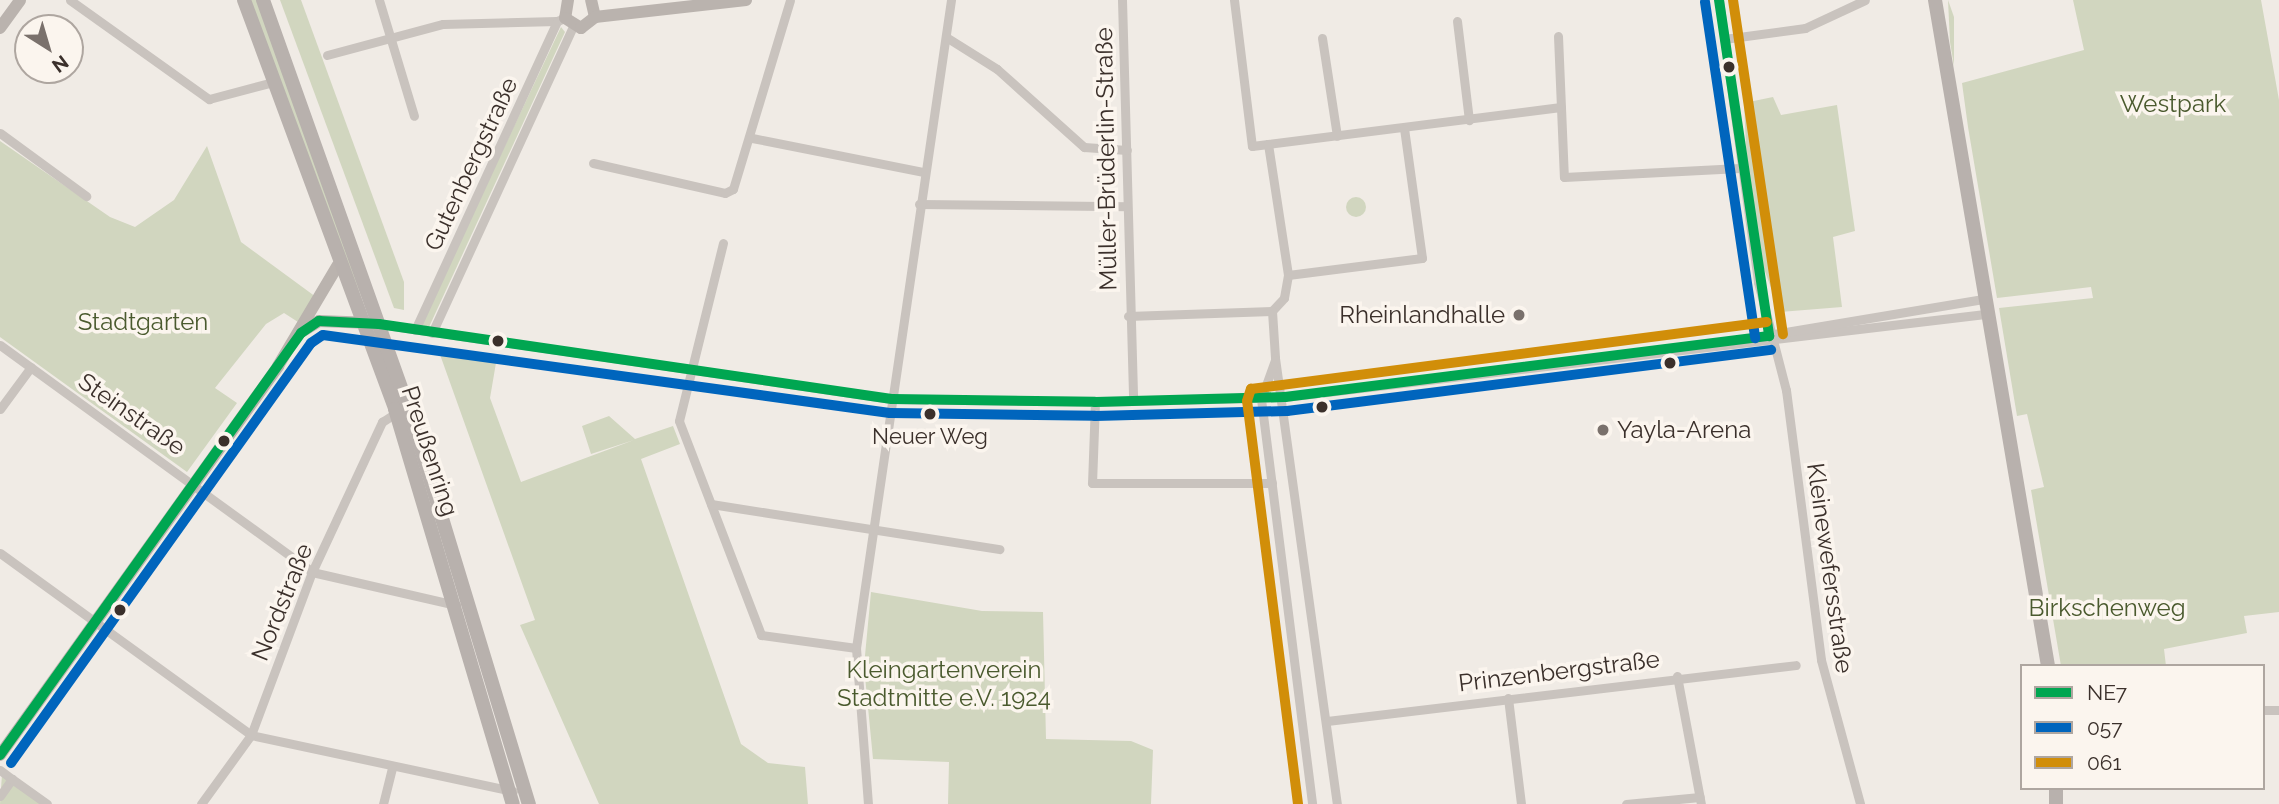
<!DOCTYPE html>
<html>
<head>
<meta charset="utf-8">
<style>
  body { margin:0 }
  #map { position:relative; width:2279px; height:804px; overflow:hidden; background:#f0ebe5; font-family:Raleway,sans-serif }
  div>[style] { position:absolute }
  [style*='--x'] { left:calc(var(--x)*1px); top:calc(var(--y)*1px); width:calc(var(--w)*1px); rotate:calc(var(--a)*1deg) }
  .green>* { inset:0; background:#d1d6bf }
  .round { border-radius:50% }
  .street>* { height:9px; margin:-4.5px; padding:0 4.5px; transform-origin:4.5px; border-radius:4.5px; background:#c9c3be }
  .secondary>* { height:12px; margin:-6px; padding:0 6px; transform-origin:6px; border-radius:6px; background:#bab3ae }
  .primary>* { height:14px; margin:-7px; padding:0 7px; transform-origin:7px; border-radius:7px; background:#b8b1ad }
  .bus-1>* { height:10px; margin:-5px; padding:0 5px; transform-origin:5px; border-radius:5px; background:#00a651 }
  .bus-2>* { height:10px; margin:-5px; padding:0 5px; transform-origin:5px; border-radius:5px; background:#0065bd }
  .bus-3>* { height:10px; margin:-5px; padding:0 5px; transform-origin:5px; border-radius:5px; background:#d18e09 }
  .dots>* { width:19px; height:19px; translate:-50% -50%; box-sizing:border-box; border:4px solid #fbf5ee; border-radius:50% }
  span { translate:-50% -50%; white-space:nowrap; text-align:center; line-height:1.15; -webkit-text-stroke:7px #fbf5ee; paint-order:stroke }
  .bus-label { font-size:22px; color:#3b302b }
  .park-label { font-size:24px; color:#4a5a2e }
  .street-label { font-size:24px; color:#3b302b }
  .poi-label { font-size:24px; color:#3b302b }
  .right { translate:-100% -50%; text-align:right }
  .left { translate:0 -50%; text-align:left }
  .legend { position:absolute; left:2020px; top:664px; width:245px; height:126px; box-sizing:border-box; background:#fbf5ee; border:2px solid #aea6a0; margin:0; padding:9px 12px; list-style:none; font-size:21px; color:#3b302b }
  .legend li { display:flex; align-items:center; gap:14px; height:35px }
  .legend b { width:35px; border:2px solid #aea6a0 }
  .north { position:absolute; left:14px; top:14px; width:70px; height:70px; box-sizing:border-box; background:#fbf5ee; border:2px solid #aea6a0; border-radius:50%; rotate:143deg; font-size:19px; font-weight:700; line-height:28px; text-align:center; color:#3b302b }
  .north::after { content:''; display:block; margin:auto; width:24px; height:32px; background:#7a716c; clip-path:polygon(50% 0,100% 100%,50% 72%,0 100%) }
</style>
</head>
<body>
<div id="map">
  <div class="green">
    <i style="clip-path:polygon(250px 0,258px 0,362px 298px,356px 284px)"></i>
    <i style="clip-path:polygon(280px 0,301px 0,404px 282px,404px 310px,394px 308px)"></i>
    <i style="clip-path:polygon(1948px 0,1954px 17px,1954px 66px,1950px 42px)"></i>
    <i style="clip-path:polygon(2073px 0,2261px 0,2279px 100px,2279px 612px,2244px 616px,2247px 633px,2164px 649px,2166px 666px,2061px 666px,2031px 490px,2044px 487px,2027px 414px,2017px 416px,1999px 308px,2093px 298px,2091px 287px,1997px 298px,1968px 127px,1962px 83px,2084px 50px)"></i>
    <i style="clip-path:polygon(561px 27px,565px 32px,429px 327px,420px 325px)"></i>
    <i style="clip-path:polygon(1773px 97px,1781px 115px,1837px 105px,1855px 231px,1833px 237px,1842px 307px,1780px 312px,1750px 231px,1744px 103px)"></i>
    <i style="clip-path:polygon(0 141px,110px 217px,135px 227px,174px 200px,207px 146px,241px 242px,316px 297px,298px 322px,284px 313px,266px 324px,215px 388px,237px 403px,187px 472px,0 337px)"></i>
    <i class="round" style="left:1346px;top:197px;width:20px;height:20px"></i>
    <i style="clip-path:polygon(438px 349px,497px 357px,490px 398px,521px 482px,634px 440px,591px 454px,582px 426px,609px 416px,635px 439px,673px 426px,680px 444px,641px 459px,741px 744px,768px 763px,805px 767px,808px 804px,599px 804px,520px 625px,535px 620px)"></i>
    <i style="clip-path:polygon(871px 592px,982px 611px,1043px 612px,1046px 739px,1131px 741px,1153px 750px,1151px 804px,948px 804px,949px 762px,873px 759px,864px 666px)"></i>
    <i style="clip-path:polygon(2px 774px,42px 804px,0 804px)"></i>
  </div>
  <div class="street">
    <i style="--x:70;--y:0;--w:171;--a:35.5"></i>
    <i style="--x:209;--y:99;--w:66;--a:-14.9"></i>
    <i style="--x:379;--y:0;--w:121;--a:73.2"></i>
    <i style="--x:1122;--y:0;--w:401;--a:88.4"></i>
    <i style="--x:1234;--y:0;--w:147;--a:83"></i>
    <i style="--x:1252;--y:146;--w:16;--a:-7"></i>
    <i style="--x:1268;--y:144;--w:133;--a:81.3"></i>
    <i style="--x:1288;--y:275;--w:23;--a:100"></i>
    <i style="--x:1284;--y:298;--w:18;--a:133"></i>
    <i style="--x:1272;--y:311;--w:47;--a:86.3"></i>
    <i style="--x:1275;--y:358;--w:450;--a:82.1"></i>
    <i style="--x:1719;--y:0;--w:285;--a:82.1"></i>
    <i style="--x:1758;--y:282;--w:112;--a:75.5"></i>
    <i style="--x:1786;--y:390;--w:272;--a:82.6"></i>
    <i style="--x:1821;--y:660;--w:149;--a:74.8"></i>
    <i style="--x:1457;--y:21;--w:100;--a:83.1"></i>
    <i style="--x:1558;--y:36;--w:141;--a:87.6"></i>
    <i style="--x:1564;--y:177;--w:176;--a:-2.9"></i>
    <i style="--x:946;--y:37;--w:60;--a:32.1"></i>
    <i style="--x:997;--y:69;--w:117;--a:41.9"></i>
    <i style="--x:1084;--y:147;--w:43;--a:4"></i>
    <i style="--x:1322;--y:38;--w:99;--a:81.3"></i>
    <i style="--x:1724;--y:39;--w:82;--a:-7.7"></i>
    <i style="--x:1805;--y:28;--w:66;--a:-25"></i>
    <i style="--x:327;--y:55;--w:120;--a:-15"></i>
    <i style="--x:443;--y:24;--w:114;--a:-1.5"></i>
    <i style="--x:0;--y:133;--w:107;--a:36.2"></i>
    <i style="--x:752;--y:138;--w:174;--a:11.2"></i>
    <i style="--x:1268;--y:144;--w:295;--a:-7.2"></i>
    <i style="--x:593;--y:163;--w:135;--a:12.8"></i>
    <i style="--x:725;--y:193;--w:9;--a:-27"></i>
    <i style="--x:733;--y:189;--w:197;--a:-73.2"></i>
    <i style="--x:919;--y:204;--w:208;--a:0.6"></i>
    <i style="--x:723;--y:243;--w:183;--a:103.9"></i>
    <i style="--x:679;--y:421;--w:229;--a:69"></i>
    <i style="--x:761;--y:635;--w:96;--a:7.8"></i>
    <i style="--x:1288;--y:275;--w:135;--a:-7.2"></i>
    <i style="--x:1422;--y:258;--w:130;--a:-97.9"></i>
    <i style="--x:1128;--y:316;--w:144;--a:-2"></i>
    <i style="--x:379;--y:324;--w:518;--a:8.32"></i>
    <i style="--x:892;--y:399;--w:203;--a:0.8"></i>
    <i style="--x:1095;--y:402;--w:190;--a:-1.5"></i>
    <i style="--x:1285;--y:397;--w:705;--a:-6.76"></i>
    <i style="--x:415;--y:330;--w:340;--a:-65.3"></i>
    <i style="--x:557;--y:21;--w:9;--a:-21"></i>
    <i style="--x:432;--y:333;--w:338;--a:-65.3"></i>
    <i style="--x:1774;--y:334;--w:212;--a:-9.5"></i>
    <i style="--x:0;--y:345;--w:386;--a:36"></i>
    <i style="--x:312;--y:572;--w:148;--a:12.9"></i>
    <i style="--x:1275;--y:360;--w:41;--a:109.7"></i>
    <i style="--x:1261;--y:399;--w:408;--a:82.8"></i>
    <i style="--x:1095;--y:402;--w:81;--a:92.1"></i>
    <i style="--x:1092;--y:483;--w:180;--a:0"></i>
    <i style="--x:0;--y:409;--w:52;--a:-53.6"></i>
    <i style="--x:711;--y:504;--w:292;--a:8.9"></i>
    <i style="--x:0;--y:553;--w:310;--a:35.9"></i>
    <i style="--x:251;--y:735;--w:268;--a:12.1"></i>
    <i style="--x:1677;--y:676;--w:130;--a:79.4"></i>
    <i style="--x:1508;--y:698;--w:107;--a:83"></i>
    <i style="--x:2263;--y:710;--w:16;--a:0"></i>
    <i style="--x:1327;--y:721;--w:472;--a:-6.8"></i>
    <i style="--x:0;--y:770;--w:15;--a:37"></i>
    <i style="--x:0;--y:796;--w:21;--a:-55"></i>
    <i style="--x:12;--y:779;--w:43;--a:35.5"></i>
    <i style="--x:201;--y:804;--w:85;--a:-54.1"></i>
    <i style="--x:251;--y:735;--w:174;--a:-69.5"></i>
    <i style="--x:312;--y:572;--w:166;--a:-65"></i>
    <i style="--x:382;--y:422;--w:17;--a:-33"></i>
    <i style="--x:383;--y:804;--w:37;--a:-76"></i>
    <i style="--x:868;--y:804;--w:156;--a:-94.4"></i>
    <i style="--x:856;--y:648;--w:655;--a:-81.66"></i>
    <i style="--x:1626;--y:804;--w:74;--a:-5.4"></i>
  </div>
  <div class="secondary">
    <i style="--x:568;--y:0;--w:18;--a:99"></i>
    <i style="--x:565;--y:18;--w:19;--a:32"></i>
    <i style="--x:581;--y:28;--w:18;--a:-38"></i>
    <i style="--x:595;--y:17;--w:17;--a:-103"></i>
    <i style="--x:595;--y:17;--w:152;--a:-6.4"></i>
    <i style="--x:0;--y:28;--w:34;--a:-54"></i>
    <i style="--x:303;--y:331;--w:19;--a:-32"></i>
    <i style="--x:319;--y:321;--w:53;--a:2.2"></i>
    <i style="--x:0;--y:755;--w:478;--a:-54.4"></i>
    <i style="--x:278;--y:366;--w:117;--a:-59.3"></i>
  </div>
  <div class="primary">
    <i style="--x:244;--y:0;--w:436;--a:69.7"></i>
    <i style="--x:395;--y:409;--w:412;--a:73.4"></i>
    <i style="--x:263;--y:0;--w:438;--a:70.4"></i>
    <i style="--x:410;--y:413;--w:409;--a:73.1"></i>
    <i style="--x:1935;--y:0;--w:676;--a:80.37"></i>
    <i style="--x:2056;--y:788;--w:16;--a:90"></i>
  </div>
  <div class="bus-1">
    <i style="--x:1719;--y:0;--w:340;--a:81.5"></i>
    <i style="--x:0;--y:755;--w:518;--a:-54.5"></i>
    <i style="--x:301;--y:333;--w:22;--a:-34"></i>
    <i style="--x:319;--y:321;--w:60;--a:2.9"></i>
    <i style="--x:379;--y:324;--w:518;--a:8.32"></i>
    <i style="--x:892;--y:399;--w:203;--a:0.8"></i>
    <i style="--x:1095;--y:402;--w:190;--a:-1.5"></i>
    <i style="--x:1285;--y:397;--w:488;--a:-7.2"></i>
  </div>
  <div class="bus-2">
    <i style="--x:1705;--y:2;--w:340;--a:81.5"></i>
    <i style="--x:11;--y:763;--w:516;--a:-54.46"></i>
    <i style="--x:311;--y:343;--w:14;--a:-34"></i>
    <i style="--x:323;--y:335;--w:572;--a:7.83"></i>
    <i style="--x:890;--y:413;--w:205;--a:0.8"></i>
    <i style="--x:1095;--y:416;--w:192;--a:-1.5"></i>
    <i style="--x:1287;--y:411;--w:488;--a:-7.2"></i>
  </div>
  <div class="bus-3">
    <i style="--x:1733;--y:0;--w:338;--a:81.5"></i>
    <i style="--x:1298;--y:804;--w:406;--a:-97.2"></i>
    <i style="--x:1247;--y:401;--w:13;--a:-72"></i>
    <i style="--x:1251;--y:389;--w:520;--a:-7.4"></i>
  </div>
  <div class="dots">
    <i style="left:1729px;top:67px;background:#3b302b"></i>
    <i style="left:1519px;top:315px;background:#7a716c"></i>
    <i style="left:498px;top:341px;background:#3b302b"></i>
    <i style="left:1670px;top:363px;background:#3b302b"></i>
    <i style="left:1322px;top:407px;background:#3b302b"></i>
    <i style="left:930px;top:414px;background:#3b302b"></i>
    <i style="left:1603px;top:430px;background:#7a716c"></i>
    <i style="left:224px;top:441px;background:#3b302b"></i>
    <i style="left:120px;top:610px;background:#3b302b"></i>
  </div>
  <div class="bus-label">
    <span style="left:930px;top:437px">Neuer Weg</span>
  </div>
  <div class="park-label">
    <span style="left:2173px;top:104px">Westpark</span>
    <span style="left:143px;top:322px">Stadtgarten</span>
    <span style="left:2107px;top:608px">Birkschenweg</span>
    <span style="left:944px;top:684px">Kleingartenverein<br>Stadtmitte e.V. 1924</span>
  </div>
  <div class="street-label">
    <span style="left:1106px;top:159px;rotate:-91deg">Müller-Brüderlin-Straße</span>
    <span style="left:471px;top:164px;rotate:-65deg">Gutenbergstraße</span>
    <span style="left:132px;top:414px;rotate:35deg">Steinstraße</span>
    <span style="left:430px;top:451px;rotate:72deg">Preußenring</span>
    <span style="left:1830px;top:568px;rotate:82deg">Kleinewefersstraße</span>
    <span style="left:282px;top:602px;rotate:-68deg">Nordstraße</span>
    <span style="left:1559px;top:671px;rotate:-7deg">Prinzenbergstraße</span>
  </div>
  <div class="poi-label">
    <span class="right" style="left:1505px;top:315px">Rheinlandhalle</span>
    <span class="left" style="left:1617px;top:430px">Yayla-Arena</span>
  </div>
  <ul class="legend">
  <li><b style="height:9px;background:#00a651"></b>NE7</li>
  <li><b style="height:9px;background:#0065bd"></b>057</li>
  <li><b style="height:9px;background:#d18e09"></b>061</li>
  </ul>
  <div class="north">N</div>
</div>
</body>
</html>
